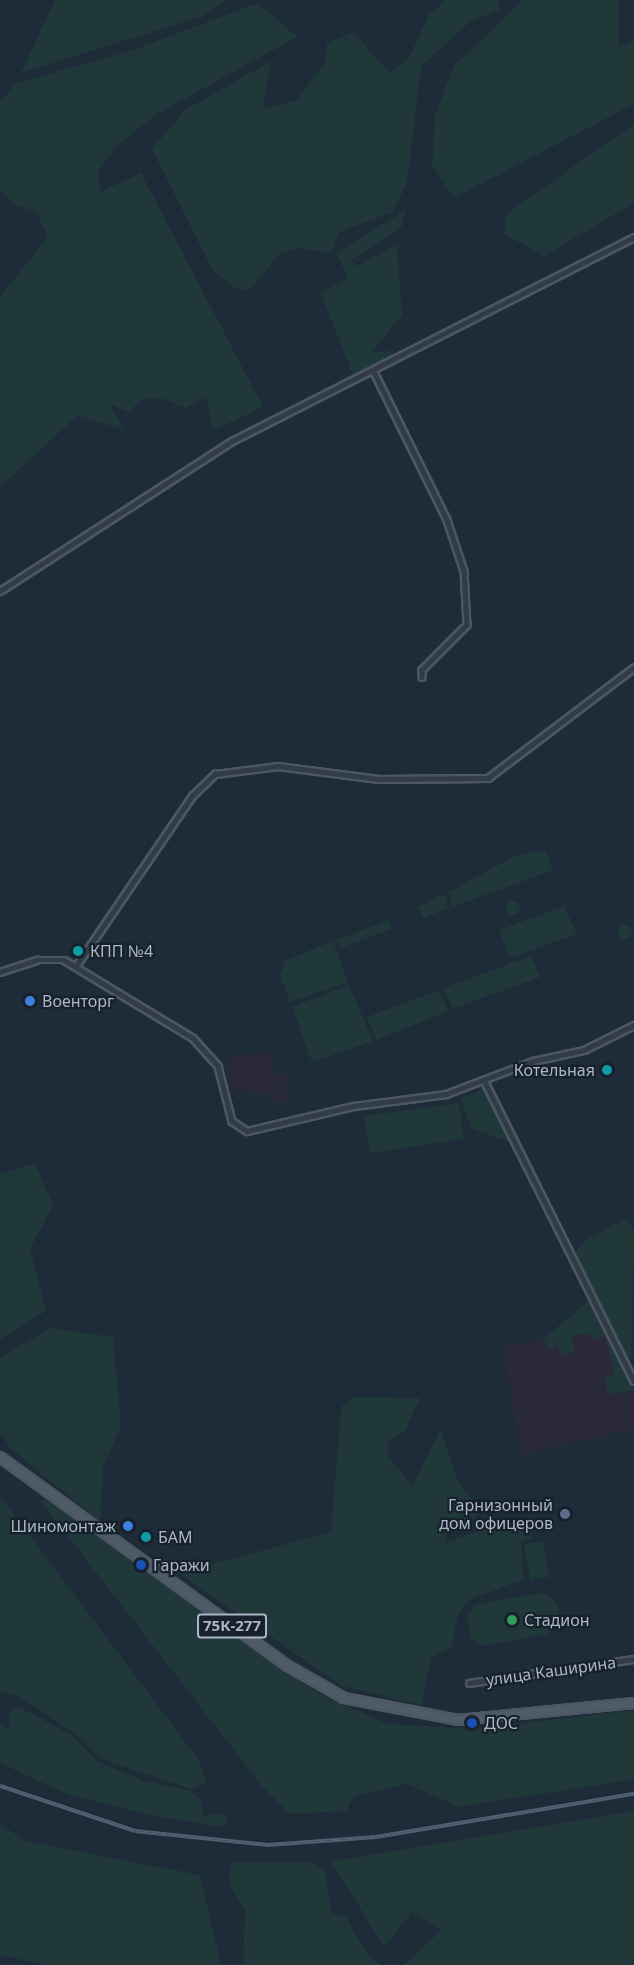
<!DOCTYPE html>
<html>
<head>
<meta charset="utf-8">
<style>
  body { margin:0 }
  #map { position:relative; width:634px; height:1965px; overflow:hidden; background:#1e2b38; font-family:"Noto Sans",sans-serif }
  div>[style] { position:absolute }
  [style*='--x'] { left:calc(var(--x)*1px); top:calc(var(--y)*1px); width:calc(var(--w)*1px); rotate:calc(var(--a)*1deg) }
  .medical>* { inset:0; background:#2a2939 }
  .green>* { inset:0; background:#203839 }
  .round { border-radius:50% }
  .roads { filter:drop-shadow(2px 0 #4c5764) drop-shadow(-2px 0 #4c5764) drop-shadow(0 2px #4c5764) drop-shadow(0 -2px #4c5764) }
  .minor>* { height:4.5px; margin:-2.25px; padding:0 2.25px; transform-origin:2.25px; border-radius:2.25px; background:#313c48 }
  .primary>* { height:8px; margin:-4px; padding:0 4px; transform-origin:4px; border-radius:4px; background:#4f5b69 }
  .rail>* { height:4px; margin-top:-2px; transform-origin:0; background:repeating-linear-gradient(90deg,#17212c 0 4.5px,#526170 0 9px); box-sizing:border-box; border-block:2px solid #526170 }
  .dots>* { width:16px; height:16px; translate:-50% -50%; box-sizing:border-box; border:3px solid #17212c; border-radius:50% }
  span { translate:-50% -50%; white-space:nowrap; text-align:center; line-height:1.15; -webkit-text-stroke:4.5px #17212c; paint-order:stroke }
  .shield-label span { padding:2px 4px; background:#17212c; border:2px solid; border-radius:4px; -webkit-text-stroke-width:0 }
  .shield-label { font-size:15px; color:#abb7c6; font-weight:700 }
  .poi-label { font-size:16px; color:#abb7c6 }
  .left { translate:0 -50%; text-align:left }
  .right { translate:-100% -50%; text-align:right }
  .street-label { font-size:16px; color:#abb7c6 }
</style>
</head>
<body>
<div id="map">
  <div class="medical">
    <i style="clip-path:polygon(271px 1051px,274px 1075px,287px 1074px,287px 1100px,273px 1102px,264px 1093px,232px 1090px,227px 1058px)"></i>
    <i style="clip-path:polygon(590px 1300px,634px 1387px,634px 1429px,521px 1455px,503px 1347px,543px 1339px)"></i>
  </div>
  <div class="green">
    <i style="clip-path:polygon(55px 0,227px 0,203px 16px,21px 73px)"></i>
    <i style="clip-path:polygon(445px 0,499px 0,499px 10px,471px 21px,421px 66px,407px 183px,393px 212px,339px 232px,330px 254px,301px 248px,282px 252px,249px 290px,234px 288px,212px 269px,152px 149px,185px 110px,271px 61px,263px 109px,297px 100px,325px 62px,327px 43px,353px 32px,390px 73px,410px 56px,428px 16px)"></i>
    <i style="clip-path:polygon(523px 0,619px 0,619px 47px,634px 40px,634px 104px,454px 198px,432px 165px,435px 115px,454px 66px)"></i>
    <i style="clip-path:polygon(258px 3px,297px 37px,155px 115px,115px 148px,99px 171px,100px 192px,141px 173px,263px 407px,212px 431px,207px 397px,186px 408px,160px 398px,143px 399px,128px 412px,110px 404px,124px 430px,78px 415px,0 487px,0 297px,48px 237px,36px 211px,16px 206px,0 190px,0 101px,17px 83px,133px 50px)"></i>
    <i style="clip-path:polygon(634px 124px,634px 203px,544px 256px,504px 234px,506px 214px)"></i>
    <i style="clip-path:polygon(406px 210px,401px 228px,351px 260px,355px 266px,397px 245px,402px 315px,372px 352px,393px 351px,392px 357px,353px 375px,321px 293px,348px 278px,336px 253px)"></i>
    <i style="clip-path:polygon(546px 850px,553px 870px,453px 907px,448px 892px,517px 855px)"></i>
    <i style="clip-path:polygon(444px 894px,449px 908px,423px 918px,418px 907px)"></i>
    <i class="round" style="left:506px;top:901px;width:14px;height:14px"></i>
    <i style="clip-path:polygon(564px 906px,577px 934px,510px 958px,499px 930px)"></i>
    <i style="clip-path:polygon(388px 920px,392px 929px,340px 948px,337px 940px)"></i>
    <i class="round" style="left:618px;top:925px;width:14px;height:14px"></i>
    <i style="clip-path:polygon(333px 941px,348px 982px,290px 1002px,280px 975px,286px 960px)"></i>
    <i style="clip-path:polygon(531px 956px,540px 977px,453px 1009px,443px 988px)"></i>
    <i style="clip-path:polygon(349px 985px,373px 1041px,312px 1062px,292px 1007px)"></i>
    <i style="clip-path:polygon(439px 990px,449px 1011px,376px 1040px,367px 1017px)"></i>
    <i style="clip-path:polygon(484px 1088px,513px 1144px,471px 1128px,461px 1099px)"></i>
    <i style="clip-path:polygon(459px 1103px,464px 1139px,370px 1153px,364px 1116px)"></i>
    <i style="clip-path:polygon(35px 1163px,53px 1205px,30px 1249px,46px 1311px,0 1339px,0 1174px)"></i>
    <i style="clip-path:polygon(627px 1218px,634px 1230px,631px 1369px,573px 1254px,589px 1238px)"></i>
    <i style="clip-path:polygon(590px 1300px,634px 1388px,634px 1390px,608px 1394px,605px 1377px,615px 1374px,605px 1335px,592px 1340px,589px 1333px,572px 1336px,574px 1351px,563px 1356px,557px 1344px,549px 1349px,543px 1339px)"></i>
    <i style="clip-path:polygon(50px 1328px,113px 1337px,121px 1426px,103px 1468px,100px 1521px,11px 1449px,0 1433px,0 1358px)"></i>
    <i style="clip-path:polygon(355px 1397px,420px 1398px,405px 1431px,387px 1443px,388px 1456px,412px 1486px,441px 1429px,458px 1481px,480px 1510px,470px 1525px,446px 1533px,445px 1543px,508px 1521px,522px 1524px,533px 1538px,521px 1542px,524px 1579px,469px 1600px,458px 1614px,452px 1647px,431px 1658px,421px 1705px,342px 1686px,150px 1553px,194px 1569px,331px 1532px,341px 1407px)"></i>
    <i style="clip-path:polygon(0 1496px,198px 1759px,207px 1782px,191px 1789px,99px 1758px,80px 1737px,19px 1696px,0 1692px)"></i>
    <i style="clip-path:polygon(39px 1499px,53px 1502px,317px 1693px,388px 1724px,472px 1729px,634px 1710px,634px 1779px,459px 1807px,407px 1784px,354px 1796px,346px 1811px,290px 1814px,261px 1785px)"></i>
    <i style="clip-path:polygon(543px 1541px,549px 1577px,530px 1580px,524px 1544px)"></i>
    <i style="clip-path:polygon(539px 1593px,550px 1596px,559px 1609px,558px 1625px,547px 1634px,481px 1646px,470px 1639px,467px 1616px,474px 1605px)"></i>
    <i style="clip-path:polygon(19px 1707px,73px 1736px,97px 1761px,143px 1781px,190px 1790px,201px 1801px,204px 1816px,221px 1813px,229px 1819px,224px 1827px,154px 1816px,69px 1795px,0 1763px,0 1725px,11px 1730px,8px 1713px)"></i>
    <i style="clip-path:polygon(634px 1811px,634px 1965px,403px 1965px,442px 1930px,412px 1913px,384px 1947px,331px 1861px)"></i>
    <i style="clip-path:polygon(0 1824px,26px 1841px,200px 1875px,221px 1965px,46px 1965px,0 1955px)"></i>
    <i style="clip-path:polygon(231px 1862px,309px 1862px,325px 1869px,331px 1913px,345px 1916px,370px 1958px,382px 1965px,243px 1965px,245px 1911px,229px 1883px)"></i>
  </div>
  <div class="roads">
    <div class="minor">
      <i style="--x:374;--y:372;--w:165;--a:63.7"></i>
      <i style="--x:447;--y:520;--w:54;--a:71.6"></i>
      <i style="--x:464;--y:571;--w:54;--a:86.8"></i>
      <i style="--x:467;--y:625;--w:64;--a:135"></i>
      <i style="--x:422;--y:670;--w:7;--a:90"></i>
      <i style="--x:0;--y:591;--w:276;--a:-32.9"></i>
      <i style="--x:232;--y:441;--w:451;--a:-26.9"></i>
      <i style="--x:76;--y:966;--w:206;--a:-55.7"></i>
      <i style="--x:192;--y:796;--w:32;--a:-44"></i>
      <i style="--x:215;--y:774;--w:64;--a:-7.2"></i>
      <i style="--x:278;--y:766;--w:101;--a:7.4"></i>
      <i style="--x:378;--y:779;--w:110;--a:-0.5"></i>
      <i style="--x:488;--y:778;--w:183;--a:-37.2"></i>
      <i style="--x:0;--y:972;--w:40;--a:-18"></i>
      <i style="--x:38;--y:960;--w:26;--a:0"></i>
      <i style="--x:64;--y:960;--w:151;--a:31.2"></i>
      <i style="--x:193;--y:1038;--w:38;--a:48"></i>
      <i style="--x:218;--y:1066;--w:57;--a:75.7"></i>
      <i style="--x:232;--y:1121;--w:18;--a:34"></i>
      <i style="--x:247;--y:1131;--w:110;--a:-13.2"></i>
      <i style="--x:354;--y:1106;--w:93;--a:-7.4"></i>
      <i style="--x:446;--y:1094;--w:93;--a:-20.8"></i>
      <i style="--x:533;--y:1061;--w:52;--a:-12.2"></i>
      <i style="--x:584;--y:1050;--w:56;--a:-26.6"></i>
      <i style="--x:484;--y:1080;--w:336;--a:63.5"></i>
      <i style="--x:469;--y:1683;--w:167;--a:-8.3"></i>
    </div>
    <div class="primary">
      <i style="--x:0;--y:1457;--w:356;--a:36"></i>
      <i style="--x:288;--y:1666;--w:64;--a:29.7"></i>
      <i style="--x:344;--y:1698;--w:116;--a:10.9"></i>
      <i style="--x:458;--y:1720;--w:177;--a:-5.5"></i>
    </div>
  </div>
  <div class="rail">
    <i style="--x:0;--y:1786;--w:142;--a:18.4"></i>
    <i style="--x:135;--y:1831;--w:134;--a:6"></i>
    <i style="--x:268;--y:1845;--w:108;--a:-4.2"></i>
    <i style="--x:376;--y:1837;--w:262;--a:-9.5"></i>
  </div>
  <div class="dots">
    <i style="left:78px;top:951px;background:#0f9aa8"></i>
    <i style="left:30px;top:1001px;background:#3f7fe0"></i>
    <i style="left:607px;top:1070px;background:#0f9aa8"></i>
    <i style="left:565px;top:1514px;background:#5c6f8a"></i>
    <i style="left:128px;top:1526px;background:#3f7fe0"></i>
    <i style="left:146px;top:1537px;background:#0f9aa8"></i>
    <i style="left:141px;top:1565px;background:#1a4fb4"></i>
    <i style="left:512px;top:1620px;background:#2e9e5b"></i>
    <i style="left:472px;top:1723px;background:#1a4fb4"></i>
  </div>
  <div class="shield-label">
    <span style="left:232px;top:1626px">75К-277</span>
  </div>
  <div class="poi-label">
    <span class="left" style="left:90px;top:951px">КПП №4</span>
    <span class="left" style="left:42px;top:1001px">Военторг</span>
    <span class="right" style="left:595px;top:1070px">Котельная</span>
    <span class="right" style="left:553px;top:1514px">Гарнизонный<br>дом офицеров</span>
    <span class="right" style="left:116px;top:1526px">Шиномонтаж</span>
    <span class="left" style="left:158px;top:1537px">БАМ</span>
    <span class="left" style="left:153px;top:1565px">Гаражи</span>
    <span class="left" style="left:524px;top:1620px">Стадион</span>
    <span class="left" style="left:484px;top:1723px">ДОС</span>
  </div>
  <div class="street-label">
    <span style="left:551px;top:1671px;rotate:-8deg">улица Каширина</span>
  </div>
</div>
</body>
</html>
